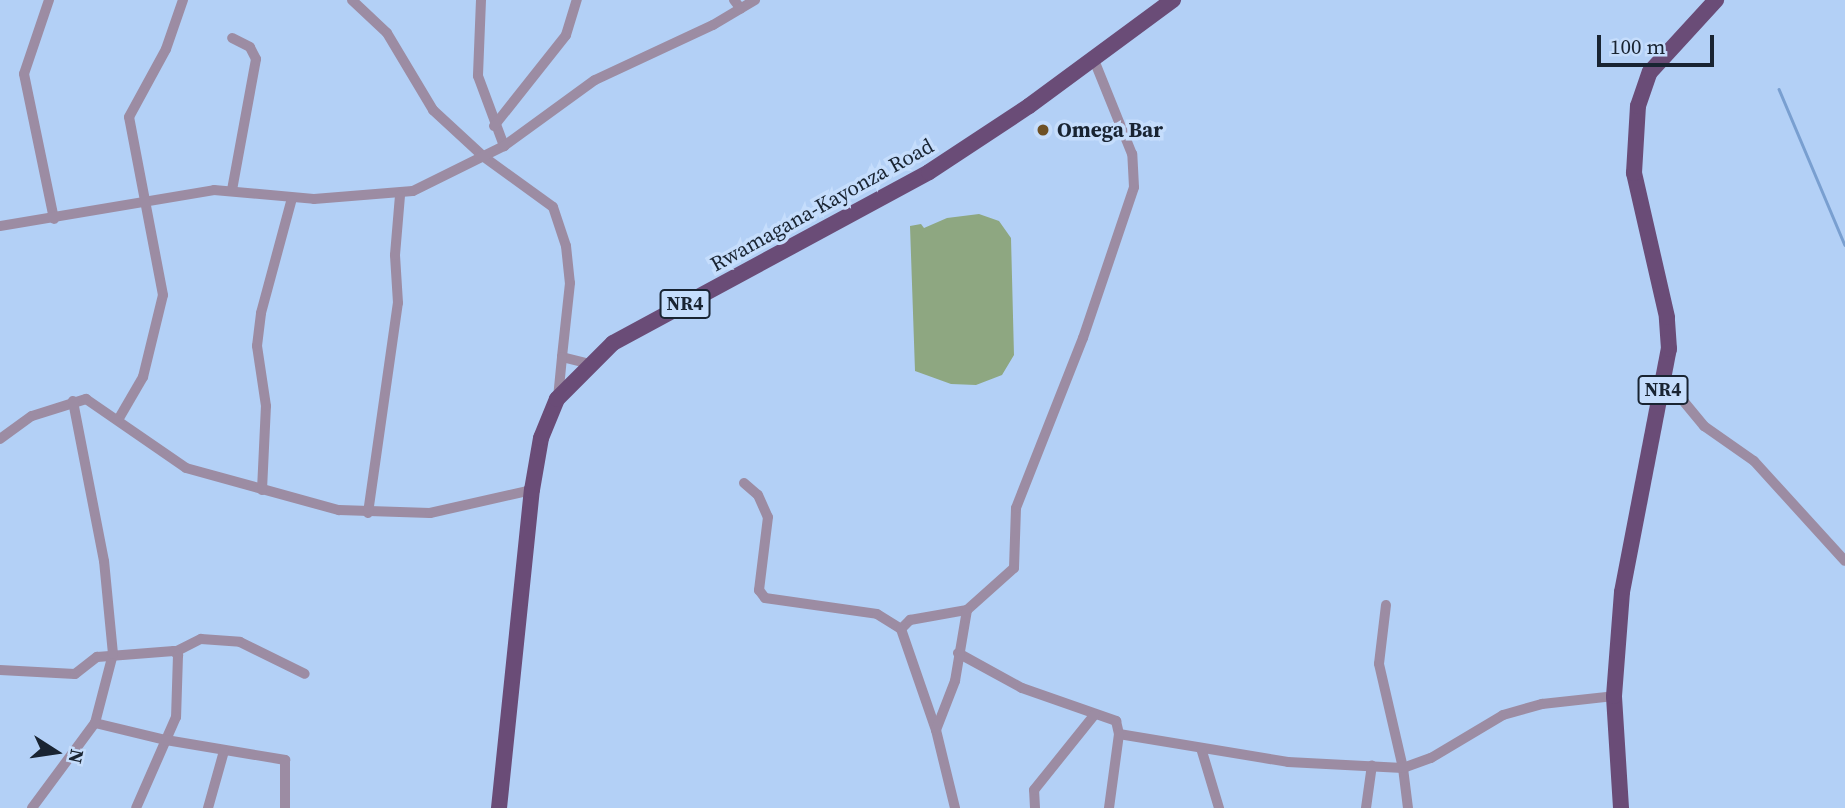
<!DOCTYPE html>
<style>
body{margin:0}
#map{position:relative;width:1845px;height:808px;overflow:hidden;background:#b3d0f6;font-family:"Source Serif 4",serif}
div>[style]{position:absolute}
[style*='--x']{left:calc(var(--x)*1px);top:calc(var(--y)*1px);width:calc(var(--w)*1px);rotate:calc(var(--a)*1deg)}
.green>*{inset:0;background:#8ea781}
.stream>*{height:2.5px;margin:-1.25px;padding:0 1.25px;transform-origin:1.25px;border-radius:1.25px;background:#799fd0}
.minor>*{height:10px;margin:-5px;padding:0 5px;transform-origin:5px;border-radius:5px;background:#9c8ca3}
.trunk>*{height:16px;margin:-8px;padding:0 8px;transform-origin:8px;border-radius:8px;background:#6a4c77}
.dots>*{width:19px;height:19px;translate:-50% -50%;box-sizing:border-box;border:4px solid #c5ddfc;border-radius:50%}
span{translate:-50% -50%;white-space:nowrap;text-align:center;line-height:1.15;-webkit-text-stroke:7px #c5ddfc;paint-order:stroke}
.shield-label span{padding:2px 5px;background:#c5ddfc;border:2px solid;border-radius:5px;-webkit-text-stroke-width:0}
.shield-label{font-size:19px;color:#192432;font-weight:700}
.poi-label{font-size:21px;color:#192432;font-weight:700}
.left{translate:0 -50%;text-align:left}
.street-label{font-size:21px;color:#192432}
.north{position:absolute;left:21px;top:717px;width:70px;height:70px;-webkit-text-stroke:5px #c5ddfc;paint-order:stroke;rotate:102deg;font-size:19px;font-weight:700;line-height:28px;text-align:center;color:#192432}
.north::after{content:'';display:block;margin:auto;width:24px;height:32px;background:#192432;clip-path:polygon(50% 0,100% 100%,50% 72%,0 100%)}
.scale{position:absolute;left:1597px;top:35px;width:117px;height:32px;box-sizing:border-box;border:4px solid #192432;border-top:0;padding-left:9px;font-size:21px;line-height:24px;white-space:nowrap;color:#192432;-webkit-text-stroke:5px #c5ddfc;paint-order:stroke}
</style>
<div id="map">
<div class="green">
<i style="clip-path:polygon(979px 214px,999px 221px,1011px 238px,1014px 355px,1002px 375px,976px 385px,951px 384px,915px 371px,910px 226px,921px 224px,924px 228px,947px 218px)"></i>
</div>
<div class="stream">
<i style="--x:1779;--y:89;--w:169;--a:67.1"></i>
</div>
<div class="minor">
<i style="--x:49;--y:0;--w:78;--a:108.7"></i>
<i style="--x:24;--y:74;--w:148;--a:78.3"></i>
<i style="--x:352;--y:0;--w:48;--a:43.3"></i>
<i style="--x:387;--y:33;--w:90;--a:59.1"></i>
<i style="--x:433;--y:110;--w:69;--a:42.7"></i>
<i style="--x:484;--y:157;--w:85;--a:35.9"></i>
<i style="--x:553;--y:207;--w:41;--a:71.6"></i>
<i style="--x:566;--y:246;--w:37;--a:84"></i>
<i style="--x:570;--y:283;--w:74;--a:96.2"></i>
<i style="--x:562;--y:357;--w:29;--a:14"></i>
<i style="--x:481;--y:0;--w:76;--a:92.3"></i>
<i style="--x:478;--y:76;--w:75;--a:69.6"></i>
<i style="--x:734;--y:0;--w:11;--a:52"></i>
<i style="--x:494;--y:126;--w:116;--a:-51.6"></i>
<i style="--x:566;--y:35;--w:37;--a:-73"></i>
<i style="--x:232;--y:190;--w:133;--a:-79.6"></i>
<i style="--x:256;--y:59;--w:13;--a:-117"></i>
<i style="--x:250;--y:47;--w:20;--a:-153"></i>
<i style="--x:0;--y:226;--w:217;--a:-9.5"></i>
<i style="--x:214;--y:190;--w:100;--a:5.1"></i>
<i style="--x:314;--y:199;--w:99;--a:-4.6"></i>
<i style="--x:413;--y:191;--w:102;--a:-26.3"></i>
<i style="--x:504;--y:146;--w:112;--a:-36"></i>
<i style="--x:595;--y:80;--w:130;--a:-25"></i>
<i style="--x:713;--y:25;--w:49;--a:-30.8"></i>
<i style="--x:1666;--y:380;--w:60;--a:50.4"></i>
<i style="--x:1704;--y:426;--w:61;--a:35"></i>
<i style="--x:1754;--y:461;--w:135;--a:47.7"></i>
<i style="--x:558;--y:398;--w:41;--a:-84.4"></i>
<i style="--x:118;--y:420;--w:50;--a:-59.8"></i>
<i style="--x:143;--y:377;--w:84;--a:-76.3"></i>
<i style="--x:163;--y:295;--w:181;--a:-100.8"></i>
<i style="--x:129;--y:117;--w:77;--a:-61.4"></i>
<i style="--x:166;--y:49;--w:52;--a:-70.9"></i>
<i style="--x:0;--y:439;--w:39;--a:-36"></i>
<i style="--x:32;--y:416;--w:57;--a:-17.5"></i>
<i style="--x:86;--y:399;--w:121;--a:34.6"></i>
<i style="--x:186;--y:468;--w:159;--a:15.4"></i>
<i style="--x:339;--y:510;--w:91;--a:1.9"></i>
<i style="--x:430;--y:513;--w:105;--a:-12.7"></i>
<i style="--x:744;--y:483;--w:18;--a:41"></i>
<i style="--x:758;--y:495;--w:24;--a:66"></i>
<i style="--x:768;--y:517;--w:74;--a:97"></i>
<i style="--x:759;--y:590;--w:10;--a:53"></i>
<i style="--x:765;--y:598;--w:113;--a:8.1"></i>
<i style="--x:877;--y:614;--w:28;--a:32"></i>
<i style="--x:901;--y:629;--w:13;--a:-45"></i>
<i style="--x:910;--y:620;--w:58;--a:-10"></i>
<i style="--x:967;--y:610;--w:63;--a:-41.8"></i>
<i style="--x:1014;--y:568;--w:60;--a:-88.1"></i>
<i style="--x:1016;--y:508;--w:183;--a:-68.5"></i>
<i style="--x:1083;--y:338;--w:159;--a:-71.3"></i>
<i style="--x:1134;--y:187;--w:33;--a:-93"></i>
<i style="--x:1132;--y:154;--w:101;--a:-112"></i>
<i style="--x:262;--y:490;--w:84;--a:-87.3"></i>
<i style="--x:266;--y:406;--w:61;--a:-98.5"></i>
<i style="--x:257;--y:346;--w:33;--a:-83"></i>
<i style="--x:261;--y:313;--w:119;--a:-74.9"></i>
<i style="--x:368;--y:513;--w:212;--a:-81.9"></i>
<i style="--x:398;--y:303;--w:48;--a:-93.6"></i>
<i style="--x:395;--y:255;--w:60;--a:-85.2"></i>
<i style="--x:1386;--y:605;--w:59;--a:96.8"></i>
<i style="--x:1379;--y:664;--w:107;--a:77"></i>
<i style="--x:1403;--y:768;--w:40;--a:82.9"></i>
<i style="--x:901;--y:629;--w:107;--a:70.9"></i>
<i style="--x:175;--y:652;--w:29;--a:-27"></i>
<i style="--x:201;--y:639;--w:39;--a:4"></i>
<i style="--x:240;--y:642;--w:72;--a:26.2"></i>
<i style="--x:958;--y:653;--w:73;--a:28.7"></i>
<i style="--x:1022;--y:688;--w:100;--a:19.3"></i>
<i style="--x:1116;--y:721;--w:13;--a:77"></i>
<i style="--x:1119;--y:734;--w:171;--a:9.4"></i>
<i style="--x:1288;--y:762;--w:115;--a:3"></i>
<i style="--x:1403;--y:768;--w:30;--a:-20"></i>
<i style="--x:1431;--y:758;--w:84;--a:-30.8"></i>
<i style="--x:1503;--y:715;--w:41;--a:-15.8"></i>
<i style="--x:1542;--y:704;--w:72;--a:-6.3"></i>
<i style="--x:0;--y:670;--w:75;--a:3.1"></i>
<i style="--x:75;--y:674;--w:28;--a:-38"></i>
<i style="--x:97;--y:657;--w:77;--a:-4.5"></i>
<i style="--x:174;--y:651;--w:6;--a:45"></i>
<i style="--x:178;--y:655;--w:62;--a:91.8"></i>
<i style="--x:176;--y:717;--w:99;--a:113.7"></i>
<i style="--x:95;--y:723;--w:73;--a:13.5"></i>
<i style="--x:166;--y:740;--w:121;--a:9.5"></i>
<i style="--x:285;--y:760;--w:48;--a:90"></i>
<i style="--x:1201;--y:748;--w:63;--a:73.3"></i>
<i style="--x:32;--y:808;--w:106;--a:-53.5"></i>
<i style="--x:95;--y:723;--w:71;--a:-75.4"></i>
<i style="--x:113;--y:654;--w:93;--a:-95.5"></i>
<i style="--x:104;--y:561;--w:163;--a:-101"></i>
<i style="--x:208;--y:808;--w:59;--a:-74.3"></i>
<i style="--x:955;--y:808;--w:80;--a:-103.7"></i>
<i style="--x:936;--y:730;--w:53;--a:-68.8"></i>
<i style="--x:955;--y:681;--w:72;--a:-80.4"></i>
<i style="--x:1035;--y:808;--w:18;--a:-93"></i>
<i style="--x:1034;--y:790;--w:97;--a:-51.2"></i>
<i style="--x:1109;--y:808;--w:75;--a:-82.3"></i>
<i style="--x:1366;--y:808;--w:43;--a:-82.1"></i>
</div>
<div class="trunk">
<i style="--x:499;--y:808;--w:320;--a:-84.1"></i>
<i style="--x:532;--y:490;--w:53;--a:-80.2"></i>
<i style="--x:541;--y:438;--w:42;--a:-67.7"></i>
<i style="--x:557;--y:399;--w:79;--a:-45"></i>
<i style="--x:613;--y:343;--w:359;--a:-28.4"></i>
<i style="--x:929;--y:172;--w:120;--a:-33.4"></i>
<i style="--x:1029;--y:106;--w:179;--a:-36.4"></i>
<i style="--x:1621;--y:808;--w:112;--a:-93.6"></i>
<i style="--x:1614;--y:696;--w:104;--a:-85.6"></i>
<i style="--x:1622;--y:592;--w:248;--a:-79.1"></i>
<i style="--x:1669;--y:349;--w:32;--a:-94"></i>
<i style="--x:1667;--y:317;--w:148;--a:-102.9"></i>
<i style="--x:1634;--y:173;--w:67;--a:-86.6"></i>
<i style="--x:1638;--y:106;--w:36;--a:-71"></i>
<i style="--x:1650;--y:72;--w:98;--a:-47.5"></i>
</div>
<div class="dots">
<i style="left:1043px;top:130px;background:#6e5024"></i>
</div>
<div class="shield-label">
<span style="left:685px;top:304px">NR4</span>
<span style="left:1663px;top:390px">NR4</span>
</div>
<div class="poi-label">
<span class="left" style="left:1057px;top:130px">Omega Bar</span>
</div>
<div class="street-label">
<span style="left:822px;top:205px;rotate:-29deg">Rwamagana-Kayonza Road</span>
</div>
<div class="north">N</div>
<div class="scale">100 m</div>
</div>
